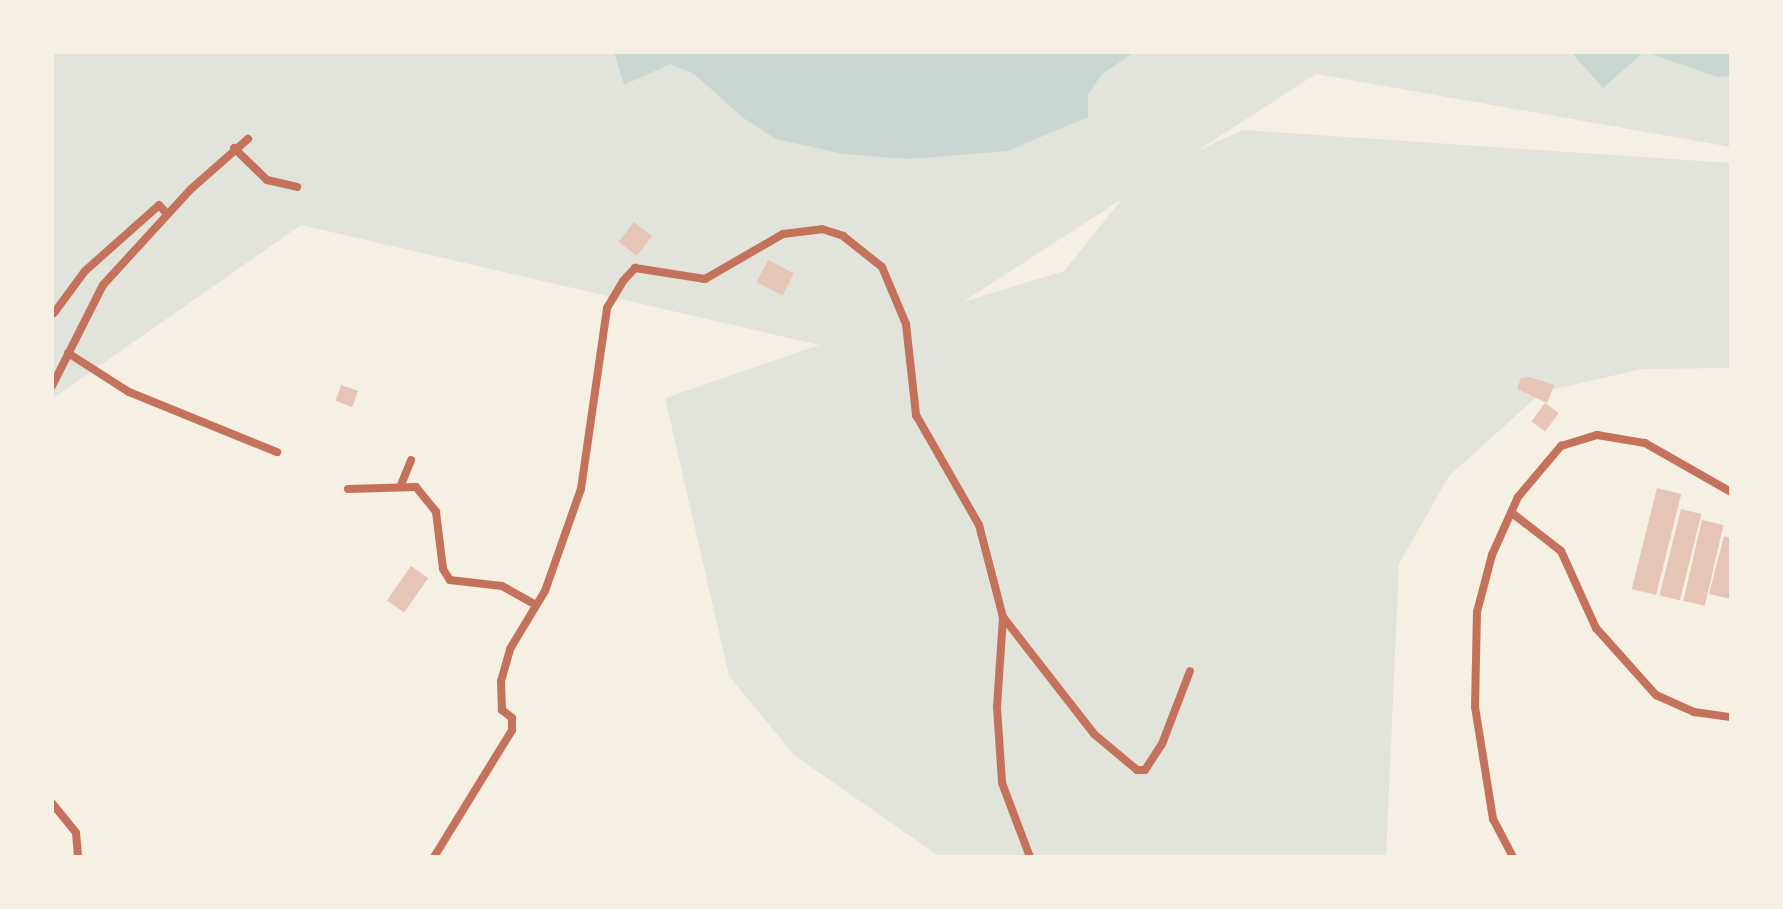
<!DOCTYPE html>
<style>
body{margin:0}
#map{position:relative;width:1783px;height:909px;overflow:hidden;background:#f6efe4;font-family:"Alegreya Sans",sans-serif}
div>[style]{position:absolute}
[style*='--x']{left:calc(var(--x)*1px);top:calc(var(--y)*1px);width:calc(var(--w)*1px);rotate:calc(var(--a)*1deg)}
.green>*{inset:0;background:#e2e4dc}
.water>*{inset:0;background:#c9d6d2}
.building>*{inset:0;background:#e6c5b7;transform-origin:0 0}
.minor>*{height:8px;margin:-4px;padding:0 4px;transform-origin:4px;border-radius:4px;background:#c5725c}
span{translate:-50% -50%;white-space:nowrap;text-align:center;line-height:1.15;-webkit-text-stroke:7px #f6efe4;paint-order:stroke}
.frame{position:absolute;inset:0;border:54px solid #f6efe4;pointer-events:none}
</style>
<div id="map">
<div class="green">
<i style="clip-path:polygon(evenodd,52px 52px,1731px 52px,1731px 147px,1316px 74px,1197px 151px,1243px 130px,1731px 163px,1731px 368px,1642px 369px,1542px 392px,1449px 476px,1399px 564px,1386px 857px,940px 857px,794px 755px,729px 676px,665px 398px,819px 345px,301px 225px,52px 399px,52px 52px,1122px 199px,1064px 271px,966px 301px,966px 300px,1122px 199px)"></i>
</div>
<div class="water">
<i style="clip-path:polygon(614px 52px,1135px 52px,1102px 74px,1088px 94px,1088px 117px,1008px 151px,909px 159px,843px 154px,776px 139px,746px 120px,694px 74px,670px 64px,624px 85px)"></i>
<i style="clip-path:polygon(1571px 52px,1644px 52px,1603px 88px)"></i>
<i style="clip-path:polygon(1646px 52px,1731px 52px,1731px 76px,1717px 77px)"></i>
</div>
<div class="building">
<i style="left:634px;top:222px;width:23px;height:25px;rotate:38deg"></i>
<i style="left:768px;top:260px;width:29px;height:25px;rotate:27deg"></i>
<i style="clip-path:polygon(1530px 377px,1554px 385px,1547px 403px,1517px 389px,1521px 378px)"></i>
<i style="left:341px;top:385px;width:18px;height:17px;rotate:19deg"></i>
<i style="left:1545px;top:403px;width:17px;height:23px;rotate:36deg"></i>
<i style="left:1657px;top:488px;width:25px;height:104px;rotate:14deg"></i>
<i style="left:1681px;top:509px;width:21px;height:89px;rotate:14deg"></i>
<i style="left:1702px;top:520px;width:22px;height:83px;rotate:13deg"></i>
<i style="clip-path:polygon(1724px 536px,1731px 538px,1731px 599px,1709px 594px)"></i>
<i style="left:411px;top:566px;width:21px;height:42px;rotate:35deg"></i>
</div>
<div class="minor">
<i style="--x:234;--y:148;--w:46;--a:44.1"></i>
<i style="--x:267;--y:180;--w:31;--a:13"></i>
<i style="--x:54;--y:313;--w:52;--a:-53.6"></i>
<i style="--x:85;--y:271;--w:99;--a:-41.7"></i>
<i style="--x:159;--y:205;--w:12;--a:48"></i>
<i style="--x:68;--y:353;--w:72;--a:32.6"></i>
<i style="--x:129;--y:392;--w:160;--a:22.1"></i>
<i style="--x:52;--y:386;--w:113;--a:-63.2"></i>
<i style="--x:103;--y:285;--w:130;--a:-47.5"></i>
<i style="--x:191;--y:189;--w:76;--a:-41.3"></i>
<i style="--x:401;--y:485;--w:27;--a:-68"></i>
<i style="--x:348;--y:489;--w:68;--a:-1.7"></i>
<i style="--x:416;--y:487;--w:32;--a:51"></i>
<i style="--x:436;--y:512;--w:57;--a:83"></i>
<i style="--x:443;--y:569;--w:13;--a:58"></i>
<i style="--x:450;--y:580;--w:52;--a:6.6"></i>
<i style="--x:502;--y:586;--w:39;--a:29"></i>
<i style="--x:1512;--y:513;--w:62;--a:37.8"></i>
<i style="--x:1561;--y:551;--w:85;--a:65.6"></i>
<i style="--x:1596;--y:628;--w:90;--a:48.2"></i>
<i style="--x:1656;--y:695;--w:42;--a:24.1"></i>
<i style="--x:1694;--y:712;--w:37;--a:8"></i>
<i style="--x:1003;--y:617;--w:148;--a:52.1"></i>
<i style="--x:1094;--y:734;--w:56;--a:39.9"></i>
<i style="--x:1137;--y:770;--w:8;--a:0"></i>
<i style="--x:1145;--y:770;--w:31;--a:-57"></i>
<i style="--x:1162;--y:744;--w:78;--a:-69"></i>
<i style="--x:52;--y:803;--w:38;--a:51"></i>
<i style="--x:76;--y:833;--w:24;--a:85"></i>
<i style="--x:434;--y:857;--w:149;--a:-58.4"></i>
<i style="--x:512;--y:730;--w:12;--a:-90"></i>
<i style="--x:512;--y:718;--w:13;--a:-141"></i>
<i style="--x:502;--y:710;--w:29;--a:-92"></i>
<i style="--x:501;--y:681;--w:33;--a:-74"></i>
<i style="--x:510;--y:649;--w:68;--a:-58.9"></i>
<i style="--x:545;--y:591;--w:108;--a:-70.6"></i>
<i style="--x:581;--y:489;--w:183;--a:-81.8"></i>
<i style="--x:607;--y:308;--w:31;--a:-59"></i>
<i style="--x:623;--y:281;--w:18;--a:-47"></i>
<i style="--x:635;--y:268;--w:71;--a:8.9"></i>
<i style="--x:705;--y:279;--w:90;--a:-30"></i>
<i style="--x:783;--y:234;--w:39;--a:-7"></i>
<i style="--x:822;--y:229;--w:22;--a:18"></i>
<i style="--x:843;--y:236;--w:50;--a:38.5"></i>
<i style="--x:882;--y:267;--w:62;--a:67.2"></i>
<i style="--x:906;--y:324;--w:92;--a:83.7"></i>
<i style="--x:916;--y:415;--w:127;--a:60.2"></i>
<i style="--x:979;--y:525;--w:95;--a:75.4"></i>
<i style="--x:1003;--y:617;--w:90;--a:93.8"></i>
<i style="--x:997;--y:707;--w:76;--a:86.2"></i>
<i style="--x:1002;--y:783;--w:79;--a:69.3"></i>
<i style="--x:1513;--y:857;--w:43;--a:-117.8"></i>
<i style="--x:1493;--y:819;--w:113;--a:-99.1"></i>
<i style="--x:1475;--y:707;--w:95;--a:-88.8"></i>
<i style="--x:1477;--y:612;--w:59;--a:-75.3"></i>
<i style="--x:1492;--y:555;--w:64;--a:-65.9"></i>
<i style="--x:1518;--y:497;--w:67;--a:-49.9"></i>
<i style="--x:1561;--y:446;--w:38;--a:-17"></i>
<i style="--x:1597;--y:435;--w:49;--a:9.5"></i>
<i style="--x:1645;--y:443;--w:99;--a:29.7"></i>
</div>
<div class="frame"></div>
</div>
